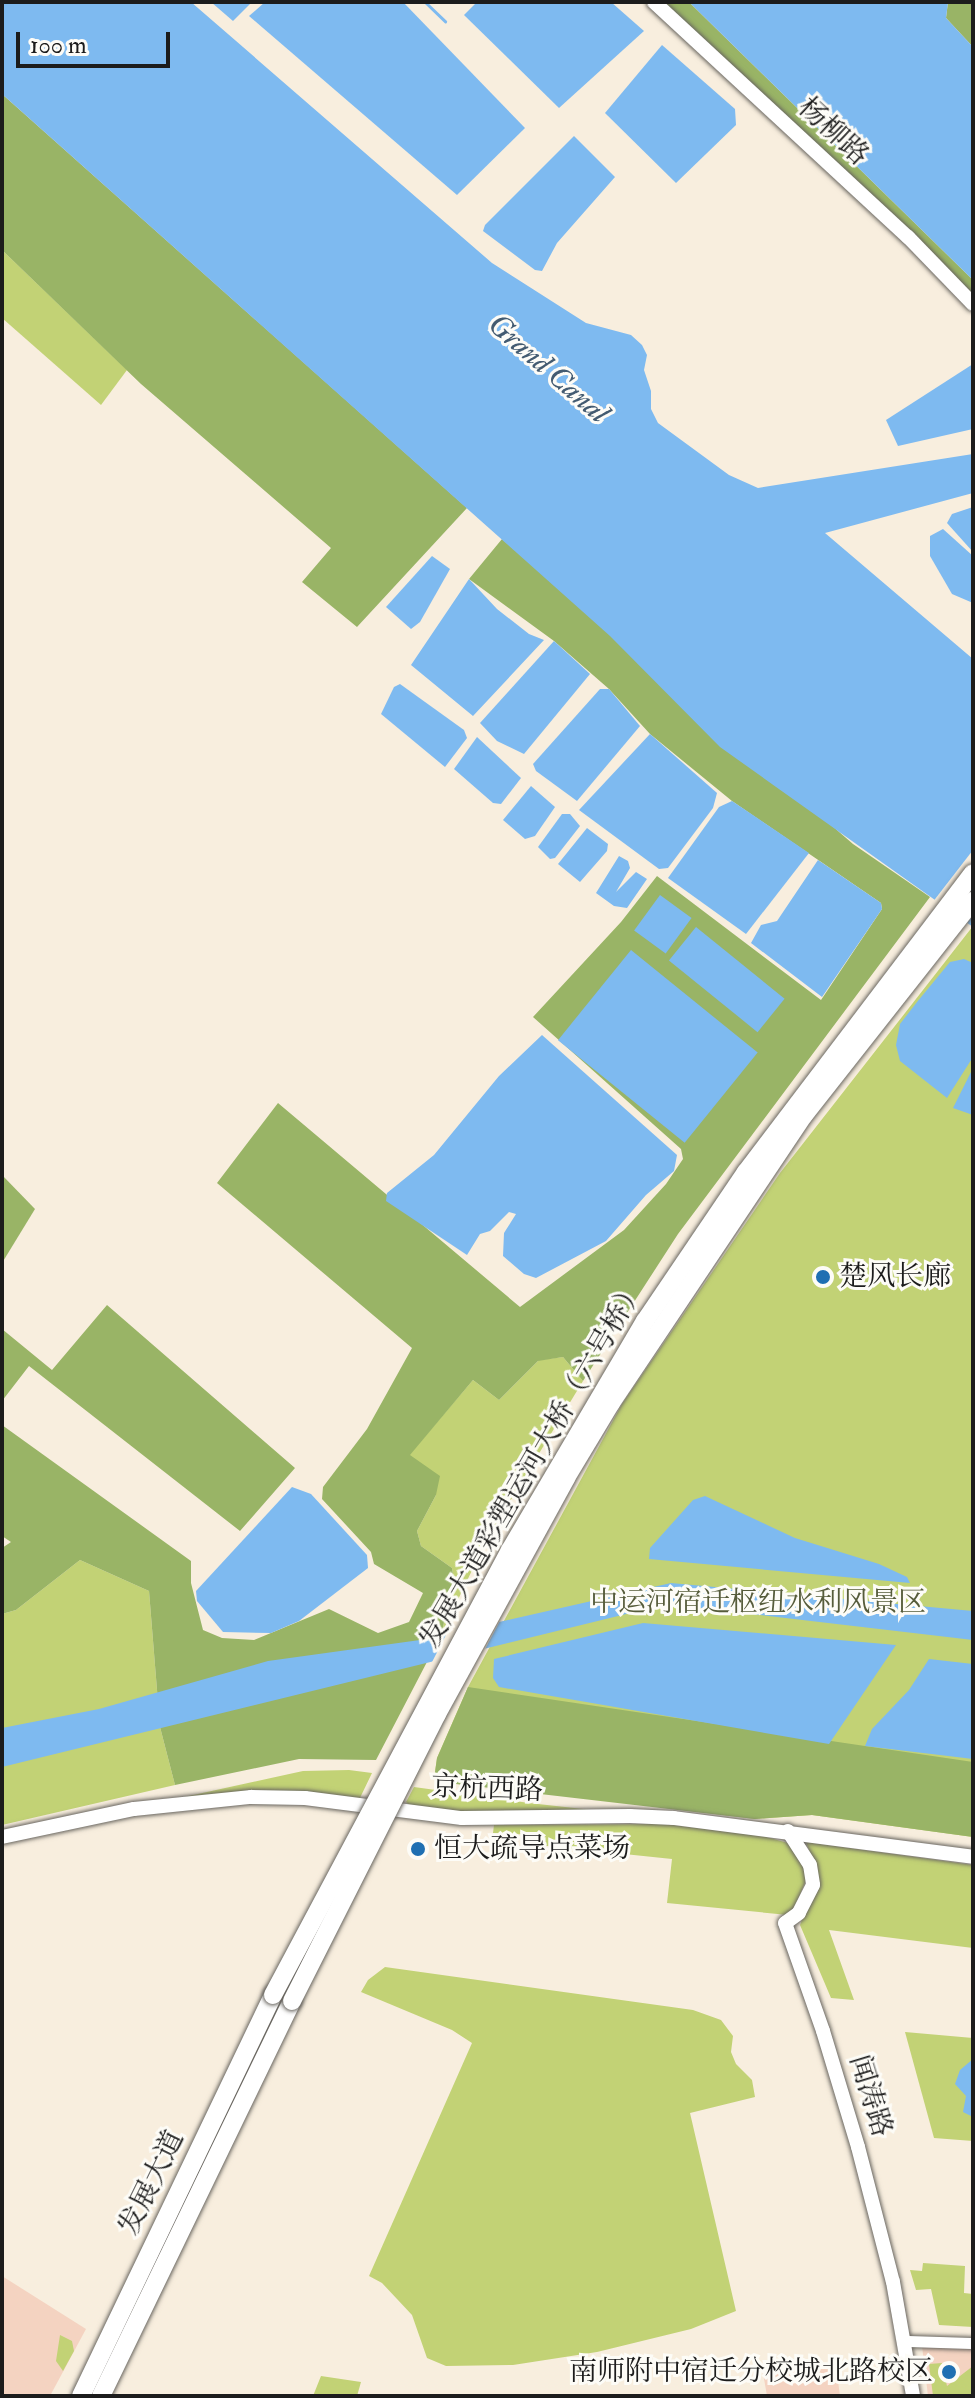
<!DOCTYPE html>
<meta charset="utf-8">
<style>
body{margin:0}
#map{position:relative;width:975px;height:2398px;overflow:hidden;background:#f8eede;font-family:"IM FELL Double Pica","Noto Serif SC",serif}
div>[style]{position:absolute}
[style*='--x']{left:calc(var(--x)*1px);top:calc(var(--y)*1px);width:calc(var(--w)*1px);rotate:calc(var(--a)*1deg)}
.built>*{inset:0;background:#f4d3c1}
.green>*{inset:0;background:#c2d275}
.forest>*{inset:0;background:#99b466}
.water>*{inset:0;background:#7ebaf0;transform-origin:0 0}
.pier>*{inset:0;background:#f8eede}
.stream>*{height:3px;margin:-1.5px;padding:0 1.5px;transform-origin:1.5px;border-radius:1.5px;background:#7ebaf0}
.roads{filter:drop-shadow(0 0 2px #696660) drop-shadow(0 0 2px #696660)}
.minor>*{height:11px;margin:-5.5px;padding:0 5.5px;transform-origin:5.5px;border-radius:5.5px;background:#fff}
.tertiary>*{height:14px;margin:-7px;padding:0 7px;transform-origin:7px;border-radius:7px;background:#fff}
.primary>*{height:18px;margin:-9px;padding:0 9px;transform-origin:9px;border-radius:9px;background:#fff}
.bridges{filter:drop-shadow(0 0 2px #696660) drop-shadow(0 0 2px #696660)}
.primary-bridge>*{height:18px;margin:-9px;padding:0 9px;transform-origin:9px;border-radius:9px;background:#fff}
.dots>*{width:22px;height:22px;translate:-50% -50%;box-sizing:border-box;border:4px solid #fdfcf7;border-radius:50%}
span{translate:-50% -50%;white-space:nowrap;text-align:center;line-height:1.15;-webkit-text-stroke:6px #fdfcf7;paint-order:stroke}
.street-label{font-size:28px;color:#1c1c1c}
.poi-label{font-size:28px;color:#1c1c1c}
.left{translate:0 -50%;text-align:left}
.right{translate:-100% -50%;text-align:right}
.park-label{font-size:28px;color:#565c3b}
.water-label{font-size:30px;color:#435b71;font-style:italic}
.frame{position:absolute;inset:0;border:4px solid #1c1c1c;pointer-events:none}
.scale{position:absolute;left:16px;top:32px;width:154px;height:36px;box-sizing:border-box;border:4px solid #1c1c1c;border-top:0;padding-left:10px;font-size:24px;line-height:28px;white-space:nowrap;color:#1c1c1c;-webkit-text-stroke:6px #fdfcf7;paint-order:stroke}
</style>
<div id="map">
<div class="built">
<i style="clip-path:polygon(2px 2276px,86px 2329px,50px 2396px,2px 2396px)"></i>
<i style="clip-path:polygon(922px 2346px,973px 2348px,973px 2396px,928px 2396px)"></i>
<i style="clip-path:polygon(822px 2363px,837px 2373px,840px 2396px,767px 2396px,763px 2373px)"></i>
</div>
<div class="green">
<i style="clip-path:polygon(2px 250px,127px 370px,101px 405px,2px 318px)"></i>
<i style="clip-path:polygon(973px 926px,973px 1837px,812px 1815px,755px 1819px,440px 1780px,435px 1772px,437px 1758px,468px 1687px,622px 1404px,780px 1173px)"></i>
<i style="clip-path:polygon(563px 1357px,583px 1381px,487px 1539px,441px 1635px,454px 1581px,452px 1568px,421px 1546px,417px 1531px,436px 1495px,409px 1455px,473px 1380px,499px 1400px,539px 1360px)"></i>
<i style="clip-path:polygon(80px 1560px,149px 1591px,160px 1727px,175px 1785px,2px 1825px,2px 1614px,16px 1610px)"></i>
<i style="clip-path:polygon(349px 1770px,372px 1773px,359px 1800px,295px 1791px,175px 1799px,303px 1771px)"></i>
<i style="clip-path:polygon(414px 1787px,529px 1803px,610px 1812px,494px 1815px,411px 1807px,406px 1802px)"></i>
<i style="clip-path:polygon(664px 1824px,763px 1836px,788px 1843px,804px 1868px,806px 1880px,794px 1909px,788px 1915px,667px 1903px,672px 1859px,538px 1845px,538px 1835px,493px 1833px,494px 1825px)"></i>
<i style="clip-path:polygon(806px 1842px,973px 1865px,973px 1948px,829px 1930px,854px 2000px,831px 1998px,800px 1925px,819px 1876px)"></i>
<i style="clip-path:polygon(385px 1967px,693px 2010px,721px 2020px,733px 2036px,731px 2052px,736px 2064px,752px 2080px,755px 2097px,690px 2113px,736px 2311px,691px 2329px,597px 2352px,513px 2365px,446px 2366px,427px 2358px,412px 2315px,382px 2283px,369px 2276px,472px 2043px,452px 2030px,361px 1992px,368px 1980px)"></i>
<i style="clip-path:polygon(905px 2032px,973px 2038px,973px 2141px,934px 2138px)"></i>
<i style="clip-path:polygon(923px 2263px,965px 2266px,964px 2293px,973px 2294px,973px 2327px,939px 2325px,931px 2289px,916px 2290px,910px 2270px,922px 2271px)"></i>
<i style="clip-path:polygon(60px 2335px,72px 2341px,74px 2351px,63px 2371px,56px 2361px)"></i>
<i style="clip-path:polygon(942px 2363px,947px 2386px,973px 2366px,973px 2396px,933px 2396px,929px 2364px)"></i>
<i style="clip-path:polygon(321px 2376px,361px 2382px,357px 2396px,313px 2396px)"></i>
</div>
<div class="forest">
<i style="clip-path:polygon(663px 2px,689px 2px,973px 280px,973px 300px)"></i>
<i style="clip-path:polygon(948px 2px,973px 2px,973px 47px,946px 18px)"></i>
<i style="clip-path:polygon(2px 94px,467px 508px,357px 627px,302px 582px,331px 548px,141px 384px,2px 250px)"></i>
<i style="clip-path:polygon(502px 539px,853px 844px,930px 897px,678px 1234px,583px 1381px,563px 1357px,538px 1361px,499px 1400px,473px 1380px,410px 1455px,440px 1476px,436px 1495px,417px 1531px,421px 1546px,452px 1568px,454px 1581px,441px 1635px,376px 1760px,299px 1759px,175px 1785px,160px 1727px,149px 1591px,80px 1560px,16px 1610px,2px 1614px,2px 1548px,11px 1542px,2px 1536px,2px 1425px,191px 1561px,191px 1583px,203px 1630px,222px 1638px,254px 1640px,329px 1609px,378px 1633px,409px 1622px,423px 1593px,374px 1564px,371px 1552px,322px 1499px,323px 1487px,367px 1429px,412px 1348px,217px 1183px,278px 1103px,520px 1307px,624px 1230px,666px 1184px,683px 1159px,681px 1149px,533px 1017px,621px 922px,657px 876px,821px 1000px,882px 909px,881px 903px,732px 801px,650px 734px,609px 689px,554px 641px,469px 579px)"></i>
<i style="clip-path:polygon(2px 1175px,35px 1209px,2px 1263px)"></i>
<i style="clip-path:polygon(107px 1305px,295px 1468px,240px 1531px,29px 1366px,2px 1401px,2px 1329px,52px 1370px)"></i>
<i style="clip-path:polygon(468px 1687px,973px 1762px,973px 1837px,812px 1815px,755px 1819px,447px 1783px,435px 1772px,437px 1758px)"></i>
</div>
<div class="water">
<i style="clip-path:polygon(2px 2px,191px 2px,492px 263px,586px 323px,631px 335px,642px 345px,647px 355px,644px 370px,651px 391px,651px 409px,658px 423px,729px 475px,758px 488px,973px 454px,973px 493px,825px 533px,973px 659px,973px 927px,720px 747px,610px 636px,2px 94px)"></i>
<i style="clip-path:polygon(211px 2px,252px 2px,233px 21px)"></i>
<i style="clip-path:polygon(265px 2px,403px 2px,525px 128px,457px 195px,249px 16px)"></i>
<i style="clip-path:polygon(477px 2px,611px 2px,644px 31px,559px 108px,464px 15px)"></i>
<i style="clip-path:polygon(689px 2px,948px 2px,946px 18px,973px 47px,973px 280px)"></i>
<i style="clip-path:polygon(662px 45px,735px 109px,736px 125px,676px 183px,605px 113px)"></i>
<i style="clip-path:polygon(574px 136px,615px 177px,557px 243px,542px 271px,535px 270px,483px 231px,485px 225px)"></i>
<i style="clip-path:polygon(973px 364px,973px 429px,898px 446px,886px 420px)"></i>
<i style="clip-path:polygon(973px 507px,973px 552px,947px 523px,952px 514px)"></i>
<i style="clip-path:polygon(943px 529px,973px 556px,973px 603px,952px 594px,930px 556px,930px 536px)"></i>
<i style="clip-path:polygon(432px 556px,450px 569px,420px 622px,411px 629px,386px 607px)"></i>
<i style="clip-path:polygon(469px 579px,497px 609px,529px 634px,544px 640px,473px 716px,411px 665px)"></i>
<i style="clip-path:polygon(554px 641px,590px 674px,524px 754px,497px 741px,480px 723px)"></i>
<i style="clip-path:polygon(400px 684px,464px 730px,467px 738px,445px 767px,381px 714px,394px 687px)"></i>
<i style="clip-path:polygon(600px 689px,609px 689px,640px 726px,577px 801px,536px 771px,533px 764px)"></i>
<i style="clip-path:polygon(650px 734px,717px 793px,713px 808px,668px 868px,659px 869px,579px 810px)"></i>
<i style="clip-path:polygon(477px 737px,521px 778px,501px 804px,493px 803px,454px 769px)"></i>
<i style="clip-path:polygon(531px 786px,555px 807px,535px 836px,525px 839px,503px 820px)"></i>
<i style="clip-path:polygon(732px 801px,809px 853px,746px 934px,668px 878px,719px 807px)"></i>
<i style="clip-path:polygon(562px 814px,570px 814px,580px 826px,555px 858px,550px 859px,538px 847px)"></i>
<i style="clip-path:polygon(587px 828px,608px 844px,607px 851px,580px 882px,558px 864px)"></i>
<i style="clip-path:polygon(619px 856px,628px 861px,630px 868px,616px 892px,636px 872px,647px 879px,627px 908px,614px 906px,596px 893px)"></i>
<i style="clip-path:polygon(818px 860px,881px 903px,882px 909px,822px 997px,751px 943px,761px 925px,777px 921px)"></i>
<i style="left:660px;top:895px;width:39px;height:44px;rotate:36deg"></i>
<i style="left:696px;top:927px;width:114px;height:43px;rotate:39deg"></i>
<i style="left:631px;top:950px;width:163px;height:116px;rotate:39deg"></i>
<i style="clip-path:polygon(964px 959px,973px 963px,973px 1057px,947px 1098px,900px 1061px,896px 1045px,900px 1024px,917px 1002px,950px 962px)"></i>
<i style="clip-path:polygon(542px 1035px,677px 1155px,674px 1171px,646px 1195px,606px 1241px,536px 1278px,524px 1274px,503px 1256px,504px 1233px,516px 1214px,509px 1212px,490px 1231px,480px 1234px,467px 1255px,386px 1201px,387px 1193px,434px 1155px,499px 1076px)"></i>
<i style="clip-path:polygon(973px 1068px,973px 1115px,953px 1108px)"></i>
<i style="clip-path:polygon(292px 1487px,311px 1494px,367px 1555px,368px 1568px,299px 1621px,271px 1633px,223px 1632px,197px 1601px,196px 1591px)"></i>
<i style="clip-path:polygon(705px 1496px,795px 1538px,879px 1564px,907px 1577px,910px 1583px,649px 1559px,650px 1548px,693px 1500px)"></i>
<i style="clip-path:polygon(671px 1583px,973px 1611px,973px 1640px,667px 1604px,2px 1767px,2px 1728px,99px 1709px,268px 1661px,420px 1640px)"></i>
<i style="clip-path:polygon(643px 1623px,896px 1645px,829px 1744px,499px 1687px,493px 1678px,494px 1659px)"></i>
<i style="clip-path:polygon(929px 1659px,973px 1664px,973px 1759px,865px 1746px,872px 1729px,909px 1690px)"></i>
<i style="clip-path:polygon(973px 2059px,973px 2117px,963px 2112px,966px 2096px,955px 2084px,960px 2070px)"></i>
</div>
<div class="pier">
<i style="clip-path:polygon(973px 850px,973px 915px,965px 926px,932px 903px)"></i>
<i style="clip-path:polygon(502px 1617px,483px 1653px,430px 1666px,449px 1629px)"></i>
</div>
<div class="stream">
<i style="--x:425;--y:2;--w:28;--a:44"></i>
</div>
<div class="roads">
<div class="minor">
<i style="--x:906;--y:2341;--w:67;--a:1.7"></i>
</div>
<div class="tertiary">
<i style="--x:654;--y:2;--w:346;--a:42.8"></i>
<i style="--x:908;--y:237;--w:93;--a:45.9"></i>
<i style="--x:788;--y:1831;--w:40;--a:57.1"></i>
<i style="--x:810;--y:1865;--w:20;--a:81"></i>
<i style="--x:813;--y:1885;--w:31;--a:117"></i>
<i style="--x:799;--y:1913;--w:17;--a:144"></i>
<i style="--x:785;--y:1923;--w:114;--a:70.6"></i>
<i style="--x:823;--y:2031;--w:121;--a:73.2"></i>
<i style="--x:858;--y:2147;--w:139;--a:75.5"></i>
<i style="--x:893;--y:2282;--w:116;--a:80"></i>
<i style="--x:2;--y:1837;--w:135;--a:-12"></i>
<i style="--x:134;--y:1809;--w:118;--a:-5.9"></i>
<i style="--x:251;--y:1797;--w:54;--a:1.1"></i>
<i style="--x:305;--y:1798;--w:158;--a:7.3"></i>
<i style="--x:462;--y:1818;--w:168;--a:-0.7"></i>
<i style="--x:630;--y:1816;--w:44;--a:2.6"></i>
<i style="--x:674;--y:1818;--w:302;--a:7.4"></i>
</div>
<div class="primary">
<i style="--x:81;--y:2396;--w:445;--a:-64.4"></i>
<i style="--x:101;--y:2396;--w:439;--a:-64.2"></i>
</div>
</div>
<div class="bridges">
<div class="primary-bridge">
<i style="--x:273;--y:1995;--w:504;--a:-61.96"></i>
<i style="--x:510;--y:1550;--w:266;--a:-59.5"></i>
<i style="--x:645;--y:1321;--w:180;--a:-55.9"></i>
<i style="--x:746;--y:1172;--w:375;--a:-52.8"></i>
<i style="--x:292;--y:2001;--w:322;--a:-63.2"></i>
<i style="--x:437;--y:1714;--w:269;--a:-61.3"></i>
<i style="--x:566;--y:1478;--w:87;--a:-59"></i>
<i style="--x:611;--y:1403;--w:347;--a:-56.2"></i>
<i style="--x:804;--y:1115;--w:273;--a:-51.8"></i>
</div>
</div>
<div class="dots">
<i style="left:823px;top:1277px;background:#1f6fb2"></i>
<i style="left:418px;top:1849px;background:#1f6fb2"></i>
<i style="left:949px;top:2372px;background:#1f6fb2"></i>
</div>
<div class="street-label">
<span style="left:833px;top:132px;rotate:43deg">杨柳路</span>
<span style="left:533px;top:1464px;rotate:-60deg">发展大道彩塑运河大桥（六号桥）</span>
<span style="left:487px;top:1789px;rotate:2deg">京杭西路</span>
<span style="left:870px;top:2096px;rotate:73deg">闻涛路</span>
<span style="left:152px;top:2183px;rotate:-64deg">发展大道</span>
</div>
<div class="poi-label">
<span class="left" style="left:839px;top:1277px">楚风长廊</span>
<span class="left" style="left:434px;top:1849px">恒大疏导点菜场</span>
<span class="right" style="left:933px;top:2372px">南师附中宿迁分校城北路校区</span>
</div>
<div class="park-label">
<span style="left:758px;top:1603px">中运河宿迁枢纽水利风景区</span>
</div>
<div class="water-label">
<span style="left:548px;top:369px;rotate:41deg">Grand Canal</span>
</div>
<div class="frame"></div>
<div class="scale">100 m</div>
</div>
